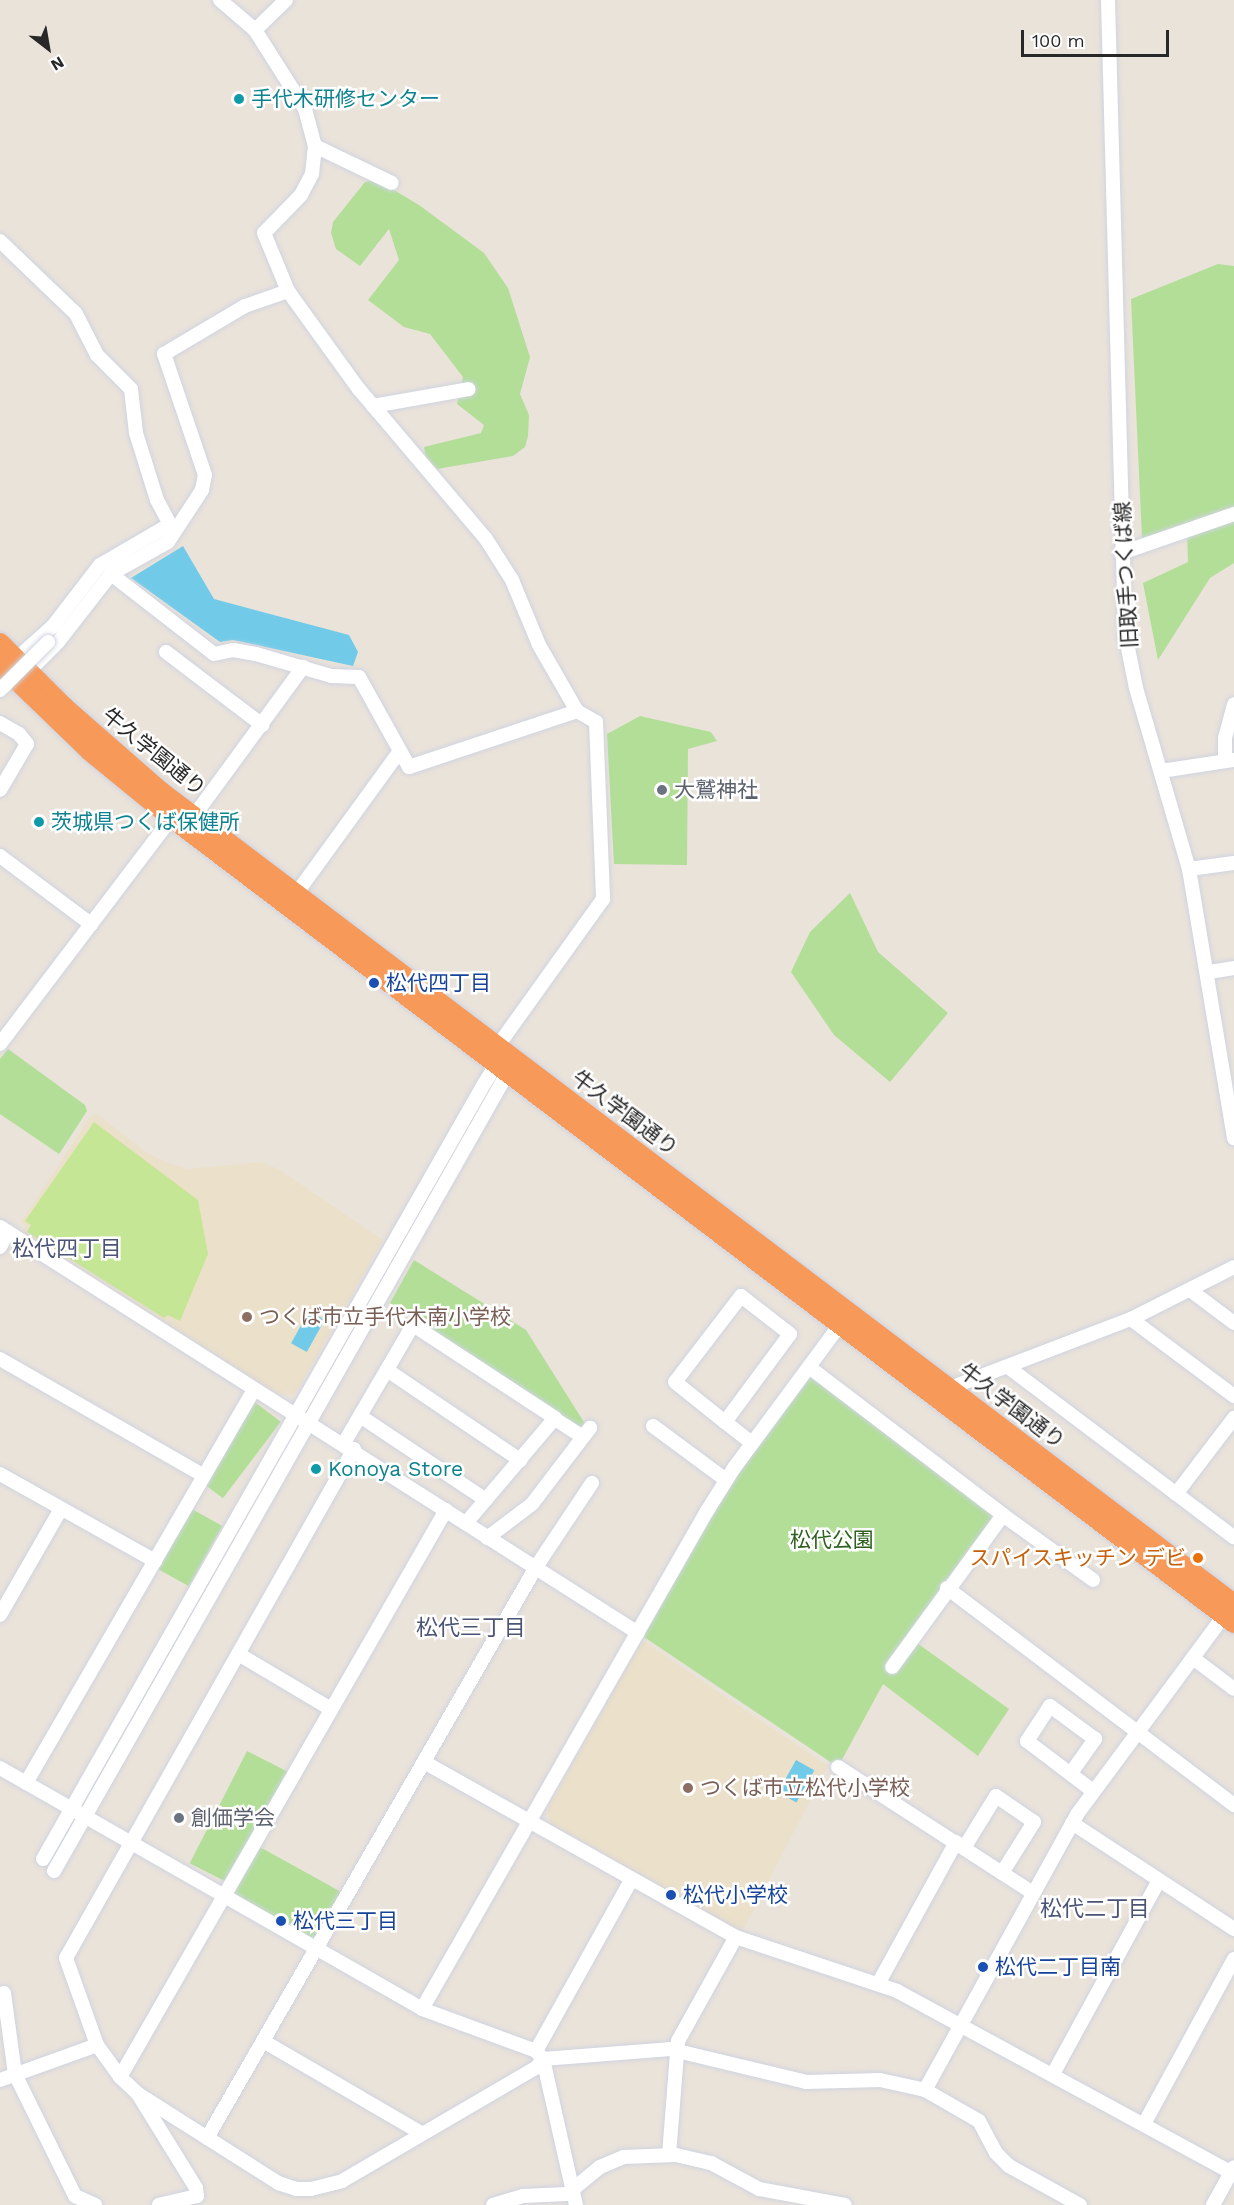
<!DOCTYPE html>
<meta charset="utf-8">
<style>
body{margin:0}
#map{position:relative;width:1234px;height:2205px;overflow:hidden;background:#eae3da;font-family:"Work Sans","Noto Sans JP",sans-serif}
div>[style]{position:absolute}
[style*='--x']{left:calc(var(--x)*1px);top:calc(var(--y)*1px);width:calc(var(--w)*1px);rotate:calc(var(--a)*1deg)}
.education>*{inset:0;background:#ebe0ca}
.green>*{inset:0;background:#b2de98;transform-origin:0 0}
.pitch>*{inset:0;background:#c5e694}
.water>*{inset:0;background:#71cbe8;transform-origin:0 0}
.roads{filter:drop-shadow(0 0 2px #cfd3e0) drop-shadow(0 0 2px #cfd3e0)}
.minor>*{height:14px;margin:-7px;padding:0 7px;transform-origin:7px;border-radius:7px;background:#fff}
.highway>*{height:20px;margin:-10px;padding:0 10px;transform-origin:10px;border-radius:10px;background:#f69959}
.bridges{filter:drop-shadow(0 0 2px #cfd3e0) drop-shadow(0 0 2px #cfd3e0)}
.minor-bridge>*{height:14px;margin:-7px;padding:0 7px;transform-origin:7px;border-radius:7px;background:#fff}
.dots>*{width:16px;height:16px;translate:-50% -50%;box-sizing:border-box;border:3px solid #fff;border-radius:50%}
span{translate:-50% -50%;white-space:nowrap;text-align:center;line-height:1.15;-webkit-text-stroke:5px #fff;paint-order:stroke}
.culture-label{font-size:21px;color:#0d838f}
.left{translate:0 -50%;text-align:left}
.street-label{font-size:21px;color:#282828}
.worship-label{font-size:21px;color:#5b616d}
.transit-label{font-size:21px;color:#164399}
.education-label{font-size:21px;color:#785e54}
.park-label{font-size:21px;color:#2c601c}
.food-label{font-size:21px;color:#c56008}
.right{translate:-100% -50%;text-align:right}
.neighbourhood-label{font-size:22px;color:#4b5476}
.north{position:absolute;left:18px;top:18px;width:60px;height:60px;-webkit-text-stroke:4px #fff;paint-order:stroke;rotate:149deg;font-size:16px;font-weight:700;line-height:24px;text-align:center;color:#282828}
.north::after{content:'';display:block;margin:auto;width:21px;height:27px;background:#282828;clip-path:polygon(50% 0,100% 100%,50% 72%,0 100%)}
.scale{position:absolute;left:1021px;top:30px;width:148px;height:27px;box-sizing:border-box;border:3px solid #282828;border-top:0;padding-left:8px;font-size:18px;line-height:21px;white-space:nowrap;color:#282828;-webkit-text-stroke:4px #fff;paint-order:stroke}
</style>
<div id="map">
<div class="education">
<i style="clip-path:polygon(97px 1114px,146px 1152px,168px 1163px,187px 1169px,262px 1162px,280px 1170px,383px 1240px,295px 1394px,279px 1395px,22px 1232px,26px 1226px,21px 1222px,90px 1117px)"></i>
<i style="clip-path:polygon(642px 1640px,828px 1766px,742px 1932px,551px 1824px,547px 1810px)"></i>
</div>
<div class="green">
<i style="clip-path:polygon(377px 180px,419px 205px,484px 253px,508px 288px,530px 357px,520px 394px,529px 415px,528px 436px,525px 447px,513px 456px,437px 469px,426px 458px,424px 447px,481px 433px,484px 425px,457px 404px,463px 377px,430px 334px,404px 327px,368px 300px,399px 260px,389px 229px,360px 266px,336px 249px,331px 233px,333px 222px,365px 182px)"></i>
<i style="clip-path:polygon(1218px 264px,1234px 266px,1234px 563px,1210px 578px,1158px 660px,1143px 583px,1188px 562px,1187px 530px,1142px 538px,1131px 299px)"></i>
<i style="clip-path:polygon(640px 716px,711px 732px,717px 741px,688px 749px,687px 865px,614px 864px,607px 734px)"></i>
<i style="clip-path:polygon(850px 893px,878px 952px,948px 1013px,890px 1082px,834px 1035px,791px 972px,810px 932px)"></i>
<i style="clip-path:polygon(8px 1049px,85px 1105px,87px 1111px,59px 1154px,0 1114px,0 1059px)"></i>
<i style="clip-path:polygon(414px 1260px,526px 1330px,587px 1427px,582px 1433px,390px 1303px)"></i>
<i style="clip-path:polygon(809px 1367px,1003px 1515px,910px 1638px,1009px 1709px,978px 1756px,883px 1684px,838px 1767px,638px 1633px,707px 1511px)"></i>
<i style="left:252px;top:1400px;width:36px;height:96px;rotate:37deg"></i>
<i style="left:190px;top:1508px;width:37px;height:69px;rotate:29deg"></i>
<i style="left:247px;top:1751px;width:49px;height:126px;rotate:27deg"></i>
<i style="clip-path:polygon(258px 1846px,343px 1893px,317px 1936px,313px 1938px,235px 1896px,233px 1890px)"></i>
</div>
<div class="pitch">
<i style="clip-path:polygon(94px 1122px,198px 1200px,208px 1254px,180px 1321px,168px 1315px,164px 1318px,27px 1232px,31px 1225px,25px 1221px)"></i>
</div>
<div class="water">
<i style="clip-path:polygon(183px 546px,214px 599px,349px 635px,358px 652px,353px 666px,233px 640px,220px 642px,131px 578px)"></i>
<i style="left:309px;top:1311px;width:18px;height:37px;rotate:29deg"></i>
<i style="left:796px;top:1760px;width:21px;height:37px;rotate:29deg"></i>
</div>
<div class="roads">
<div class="minor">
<i style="--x:220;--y:0;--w:46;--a:40.6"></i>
<i style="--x:286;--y:0;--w:43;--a:135.9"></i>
<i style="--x:255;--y:30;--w:93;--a:57.7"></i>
<i style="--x:305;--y:109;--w:38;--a:75"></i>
<i style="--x:315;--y:146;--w:28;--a:96"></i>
<i style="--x:312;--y:174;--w:24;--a:118"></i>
<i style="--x:301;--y:195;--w:53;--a:134.2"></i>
<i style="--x:264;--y:233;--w:63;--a:67.5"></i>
<i style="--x:288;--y:291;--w:120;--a:54.2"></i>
<i style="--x:358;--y:388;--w:198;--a:49.7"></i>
<i style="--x:486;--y:539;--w:49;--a:57.6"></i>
<i style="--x:512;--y:580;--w:70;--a:67.4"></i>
<i style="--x:539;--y:645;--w:76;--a:60.1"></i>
<i style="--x:577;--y:711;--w:22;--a:30"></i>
<i style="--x:596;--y:722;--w:177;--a:87.7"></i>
<i style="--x:603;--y:899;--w:182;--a:125.6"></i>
<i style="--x:1108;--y:0;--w:633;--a:88.46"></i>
<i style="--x:1125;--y:633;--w:56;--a:78.7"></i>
<i style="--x:1136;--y:688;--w:189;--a:73.7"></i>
<i style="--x:1189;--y:869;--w:273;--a:80.5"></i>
<i style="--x:315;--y:146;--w:85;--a:25.7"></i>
<i style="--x:0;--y:241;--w:105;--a:43.8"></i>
<i style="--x:76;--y:314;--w:46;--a:62.9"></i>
<i style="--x:97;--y:355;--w:48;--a:45"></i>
<i style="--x:131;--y:389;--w:44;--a:83.5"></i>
<i style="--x:136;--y:433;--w:70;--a:72.6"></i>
<i style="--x:157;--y:500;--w:36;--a:62"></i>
<i style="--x:373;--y:406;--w:97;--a:-10"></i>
<i style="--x:1121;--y:553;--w:120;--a:-19"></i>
<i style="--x:111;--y:574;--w:130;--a:37.8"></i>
<i style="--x:214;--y:654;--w:19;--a:-12"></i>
<i style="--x:233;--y:650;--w:23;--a:10"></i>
<i style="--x:256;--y:654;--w:78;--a:16.3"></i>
<i style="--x:331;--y:676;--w:28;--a:2"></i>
<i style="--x:359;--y:677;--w:103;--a:60.9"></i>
<i style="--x:409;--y:767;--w:177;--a:-18.4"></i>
<i style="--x:166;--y:652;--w:121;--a:37.2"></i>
<i style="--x:15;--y:660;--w:51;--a:-41.8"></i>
<i style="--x:53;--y:626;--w:77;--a:-52.4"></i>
<i style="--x:100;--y:565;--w:72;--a:-30.1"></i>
<i style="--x:162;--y:529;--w:12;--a:14"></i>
<i style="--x:28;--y:672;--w:42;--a:-45"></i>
<i style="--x:58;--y:642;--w:86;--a:-52.1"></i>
<i style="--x:111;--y:574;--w:65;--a:-29.3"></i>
<i style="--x:168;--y:542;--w:62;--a:-56.8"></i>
<i style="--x:202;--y:490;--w:15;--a:-79"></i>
<i style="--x:205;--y:475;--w:128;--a:-108.7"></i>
<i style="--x:164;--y:354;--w:94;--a:-30.7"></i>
<i style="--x:245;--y:306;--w:46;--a:-19.2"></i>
<i style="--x:0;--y:723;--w:22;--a:30"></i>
<i style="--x:19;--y:734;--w:13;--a:51"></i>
<i style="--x:27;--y:744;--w:53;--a:120.4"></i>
<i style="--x:1225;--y:761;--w:23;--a:-90"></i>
<i style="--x:1225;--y:738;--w:35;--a:-75"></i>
<i style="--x:1161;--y:771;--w:74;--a:-8.6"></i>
<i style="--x:194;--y:816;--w:185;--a:-53.8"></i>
<i style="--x:0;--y:856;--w:114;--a:36.8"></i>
<i style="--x:1189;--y:869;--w:45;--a:-7.6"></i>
<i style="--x:296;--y:894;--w:175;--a:-54"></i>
<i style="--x:1209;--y:972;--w:25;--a:-9"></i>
<i style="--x:0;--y:1044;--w:293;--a:-52.8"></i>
<i style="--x:0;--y:1227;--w:756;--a:32.47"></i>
<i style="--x:0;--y:1247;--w:17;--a:-62"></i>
<i style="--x:1190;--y:1290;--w:55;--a:36.9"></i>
<i style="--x:1131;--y:1319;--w:129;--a:36.8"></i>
<i style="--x:0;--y:1359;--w:235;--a:29.8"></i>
<i style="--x:809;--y:1367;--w:244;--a:37.3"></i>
<i style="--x:1003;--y:1515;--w:188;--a:126.1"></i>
<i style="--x:1008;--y:1367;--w:283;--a:37"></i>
<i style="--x:387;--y:1370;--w:161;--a:34.1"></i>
<i style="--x:950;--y:1388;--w:194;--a:-20.9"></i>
<i style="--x:1131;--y:1319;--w:115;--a:-26.8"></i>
<i style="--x:360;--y:1416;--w:151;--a:33.7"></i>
<i style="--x:555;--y:1419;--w:33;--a:33"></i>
<i style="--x:725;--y:1422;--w:109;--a:-53.5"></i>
<i style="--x:790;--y:1334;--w:62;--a:-142.2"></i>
<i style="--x:741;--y:1296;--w:108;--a:127.5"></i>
<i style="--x:675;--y:1382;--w:64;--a:38.7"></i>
<i style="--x:725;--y:1422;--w:34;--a:38"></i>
<i style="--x:653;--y:1426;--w:91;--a:36.5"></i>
<i style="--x:344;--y:1443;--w:137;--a:-59.7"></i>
<i style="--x:413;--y:1325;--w:170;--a:33.2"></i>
<i style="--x:555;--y:1418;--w:138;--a:130.3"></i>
<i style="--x:354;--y:1449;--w:585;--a:119.5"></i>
<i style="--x:66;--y:1958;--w:92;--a:70.4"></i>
<i style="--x:97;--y:2045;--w:39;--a:54"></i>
<i style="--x:120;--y:2077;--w:25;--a:43"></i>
<i style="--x:138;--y:2094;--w:166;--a:32.4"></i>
<i style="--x:278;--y:2183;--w:19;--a:18"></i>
<i style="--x:296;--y:2189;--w:15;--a:0"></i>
<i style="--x:311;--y:2189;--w:32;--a:-14"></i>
<i style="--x:342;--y:2181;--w:226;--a:-30.3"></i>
<i style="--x:537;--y:2067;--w:10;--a:-53"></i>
<i style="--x:0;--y:1474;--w:178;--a:29.3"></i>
<i style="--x:1176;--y:1494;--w:96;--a:-52.7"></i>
<i style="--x:1003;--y:1515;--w:111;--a:35.8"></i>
<i style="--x:487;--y:1538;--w:56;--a:-37.1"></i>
<i style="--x:532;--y:1504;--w:96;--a:-52.7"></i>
<i style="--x:947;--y:1588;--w:360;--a:37.1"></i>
<i style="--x:0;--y:1615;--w:122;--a:-60.1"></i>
<i style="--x:240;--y:1655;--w:106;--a:30.7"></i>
<i style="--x:1193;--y:1658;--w:51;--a:37.1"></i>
<i style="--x:424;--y:1762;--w:358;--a:29.3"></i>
<i style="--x:736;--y:1937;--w:170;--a:18.5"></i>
<i style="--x:897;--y:1991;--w:383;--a:28.5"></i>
<i style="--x:838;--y:1767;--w:230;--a:32.9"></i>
<i style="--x:0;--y:1768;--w:486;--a:29.7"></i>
<i style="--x:422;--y:2009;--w:121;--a:20.2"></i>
<i style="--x:536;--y:2051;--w:11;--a:49"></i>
<i style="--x:543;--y:2059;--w:150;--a:77.3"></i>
<i style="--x:1071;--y:1773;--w:42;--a:-54.8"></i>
<i style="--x:1095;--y:1739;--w:56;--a:-143.7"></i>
<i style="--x:1050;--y:1706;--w:42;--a:123.3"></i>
<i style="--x:1027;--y:1741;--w:83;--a:37.1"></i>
<i style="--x:26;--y:1783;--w:455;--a:-59.9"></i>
<i style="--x:1072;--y:1823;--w:194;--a:33.2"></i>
<i style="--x:964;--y:1848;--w:61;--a:-58.4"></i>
<i style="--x:996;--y:1796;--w:46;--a:34.4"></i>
<i style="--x:1034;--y:1822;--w:60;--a:122.1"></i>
<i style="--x:43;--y:1859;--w:892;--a:-60.36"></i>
<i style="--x:484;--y:1084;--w:22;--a:-58"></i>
<i style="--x:496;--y:1065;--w:9;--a:-21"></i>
<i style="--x:54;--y:1871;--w:925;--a:-60.39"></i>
<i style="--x:878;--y:1984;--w:162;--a:-61.2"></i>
<i style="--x:4;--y:1993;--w:82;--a:82.3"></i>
<i style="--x:15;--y:2074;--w:136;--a:63.8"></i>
<i style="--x:75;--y:2196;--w:22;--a:24"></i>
<i style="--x:422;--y:2009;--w:574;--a:-60.22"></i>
<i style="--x:707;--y:1511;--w:51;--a:-57.9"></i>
<i style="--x:734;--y:1468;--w:187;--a:-53.5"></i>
<i style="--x:263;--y:2041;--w:183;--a:30.2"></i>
<i style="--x:536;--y:2051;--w:196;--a:-60.9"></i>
<i style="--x:543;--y:2059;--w:126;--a:-4.5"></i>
<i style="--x:669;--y:2049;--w:141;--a:13.5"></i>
<i style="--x:806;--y:2082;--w:74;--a:-1.5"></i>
<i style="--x:880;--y:2080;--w:46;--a:12.5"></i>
<i style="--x:925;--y:2090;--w:62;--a:29.9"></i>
<i style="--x:979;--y:2121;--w:36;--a:62"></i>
<i style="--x:996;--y:2153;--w:18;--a:45"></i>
<i style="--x:1009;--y:2166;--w:81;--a:28.8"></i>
<i style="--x:1053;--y:2074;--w:221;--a:-61.3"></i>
<i style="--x:120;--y:2077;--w:654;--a:-60.1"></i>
<i style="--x:0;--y:2080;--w:103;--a:-19.8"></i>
<i style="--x:925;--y:2090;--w:316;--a:-61.1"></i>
<i style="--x:1078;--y:1813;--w:254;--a:-53.5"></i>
<i style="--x:138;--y:2094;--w:110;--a:58.3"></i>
<i style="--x:196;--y:2188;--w:8;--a:83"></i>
<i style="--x:197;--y:2196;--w:39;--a:167"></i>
<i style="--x:1144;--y:2124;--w:188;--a:-61.4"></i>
<i style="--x:207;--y:2138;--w:659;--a:-60.05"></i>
<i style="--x:536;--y:1567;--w:101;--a:-56.3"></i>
<i style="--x:669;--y:2155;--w:114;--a:-85.5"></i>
<i style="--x:678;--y:2041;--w:119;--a:-60.9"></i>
<i style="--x:493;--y:2205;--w:31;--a:-17"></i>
<i style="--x:523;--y:2196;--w:44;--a:-2.6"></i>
<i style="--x:567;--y:2194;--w:43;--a:-39.3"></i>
<i style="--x:600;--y:2167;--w:25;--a:-23"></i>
<i style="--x:623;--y:2157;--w:53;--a:-2.2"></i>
<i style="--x:676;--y:2155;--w:36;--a:13"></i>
<i style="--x:711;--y:2163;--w:55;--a:28.4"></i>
<i style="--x:759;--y:2189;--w:87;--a:10.5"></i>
<i style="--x:1213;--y:2205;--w:43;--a:-61.1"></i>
</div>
<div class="highway">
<i style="--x:0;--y:643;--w:91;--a:45"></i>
<i style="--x:64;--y:707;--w:128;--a:41.2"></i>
<i style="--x:160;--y:791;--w:1347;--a:37.13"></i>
<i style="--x:0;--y:664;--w:125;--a:44"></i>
<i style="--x:90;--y:751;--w:106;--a:39.3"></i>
<i style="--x:172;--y:818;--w:1333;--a:37.16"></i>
</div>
</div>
<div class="bridges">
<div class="minor-bridge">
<i style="--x:0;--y:690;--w:68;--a:-45"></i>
</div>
</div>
<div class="dots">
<i style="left:239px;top:99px;background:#0f9aa8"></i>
<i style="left:662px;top:790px;background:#6b7280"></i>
<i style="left:39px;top:822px;background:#0f9aa8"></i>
<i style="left:374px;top:983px;background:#1a4fb4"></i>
<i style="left:247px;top:1317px;background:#8d6e63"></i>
<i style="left:316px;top:1469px;background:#0f9aa8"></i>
<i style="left:1198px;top:1558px;background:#e8710a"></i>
<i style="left:688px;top:1788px;background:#8d6e63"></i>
<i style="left:179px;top:1818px;background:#6b7280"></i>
<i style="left:671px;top:1895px;background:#1a4fb4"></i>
<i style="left:281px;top:1921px;background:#1a4fb4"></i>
<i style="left:983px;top:1967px;background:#1a4fb4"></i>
</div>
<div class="culture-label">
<span class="left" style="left:251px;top:99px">手代木研修センター</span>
<span class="left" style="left:51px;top:822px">茨城県つくば保健所</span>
<span class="left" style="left:328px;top:1469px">Konoya Store</span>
</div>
<div class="street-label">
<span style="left:1126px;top:575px;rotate:-93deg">旧取手つくば線</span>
<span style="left:154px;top:752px;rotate:39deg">牛久学園通り</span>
<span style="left:625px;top:1113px;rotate:37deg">牛久学園通り</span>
<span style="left:1012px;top:1406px;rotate:37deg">牛久学園通り</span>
</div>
<div class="worship-label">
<span class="left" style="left:674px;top:790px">大鷲神社</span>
<span class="left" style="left:191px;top:1818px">創価学会</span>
</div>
<div class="transit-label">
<span class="left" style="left:386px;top:983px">松代四丁目</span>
<span class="left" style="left:683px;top:1895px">松代小学校</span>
<span class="left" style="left:293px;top:1921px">松代三丁目</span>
<span class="left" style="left:995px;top:1967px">松代二丁目南</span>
</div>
<div class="education-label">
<span class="left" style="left:259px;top:1317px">つくば市立手代木南小学校</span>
<span class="left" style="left:700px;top:1788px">つくば市立松代小学校</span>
</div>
<div class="park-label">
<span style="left:832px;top:1540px">松代公園</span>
</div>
<div class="food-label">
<span class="right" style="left:1186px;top:1558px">スパイスキッチン デビ</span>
</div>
<div class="neighbourhood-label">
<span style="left:67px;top:1249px">松代四丁目</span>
<span style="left:471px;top:1628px">松代三丁目</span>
<span style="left:1095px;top:1909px">松代二丁目</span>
</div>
<div class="north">N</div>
<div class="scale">100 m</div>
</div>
